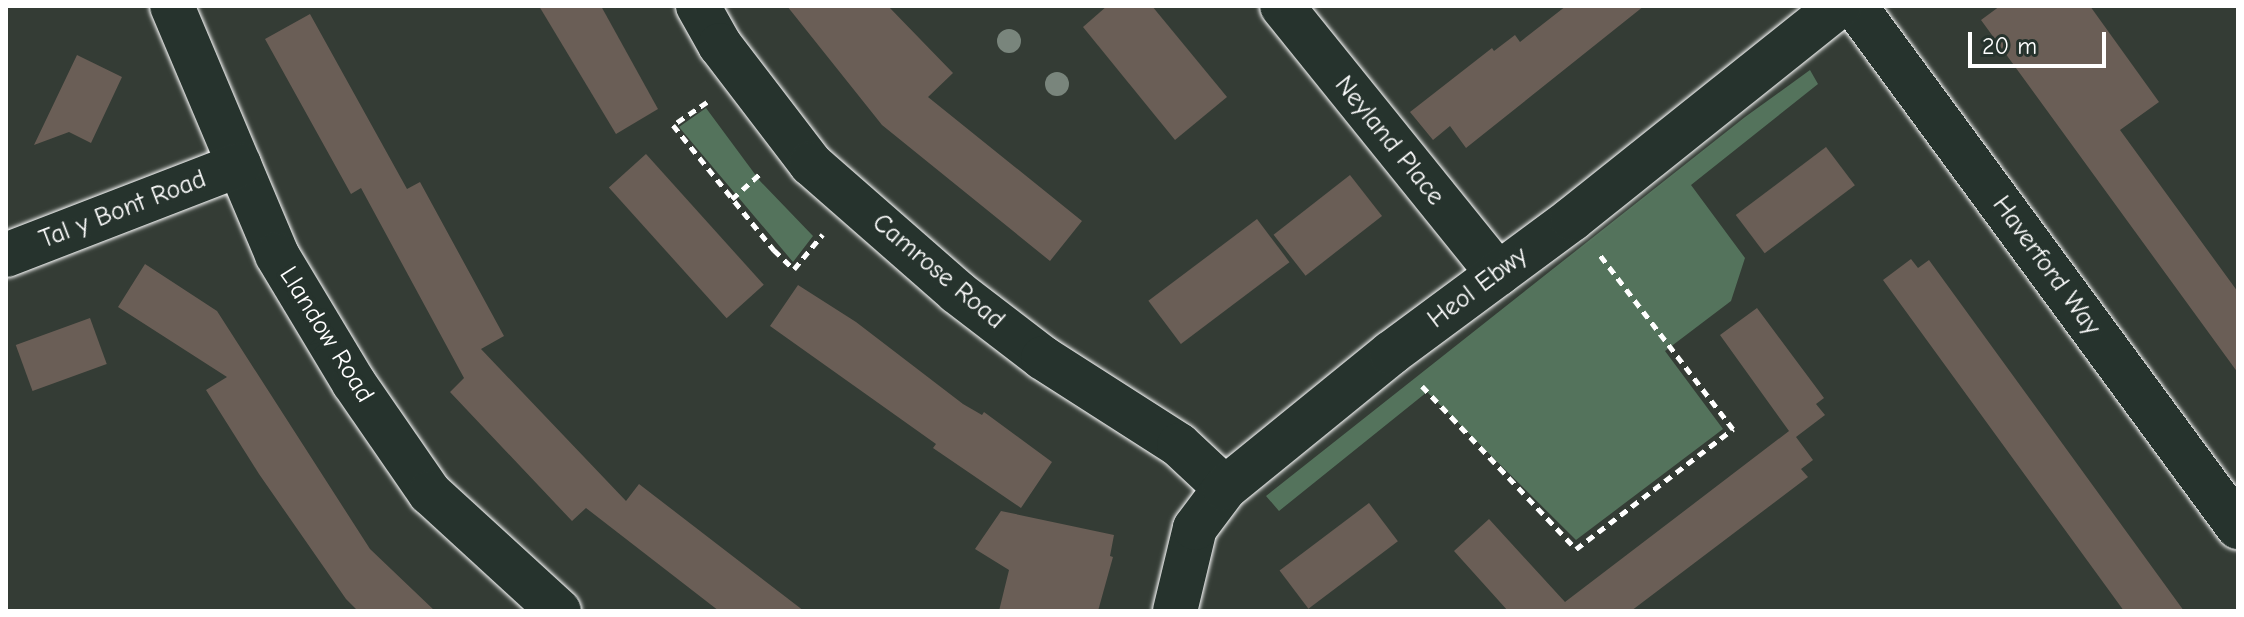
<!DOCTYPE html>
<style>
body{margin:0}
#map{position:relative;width:2244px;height:617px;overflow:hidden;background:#343c35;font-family:"Comic Neue",sans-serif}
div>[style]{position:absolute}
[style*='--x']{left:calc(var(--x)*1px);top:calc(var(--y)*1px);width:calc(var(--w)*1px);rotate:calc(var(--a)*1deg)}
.green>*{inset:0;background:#54735c}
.building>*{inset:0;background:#6a5e56;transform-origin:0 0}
.path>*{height:5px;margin-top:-2.5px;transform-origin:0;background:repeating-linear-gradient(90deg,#fff 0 8px,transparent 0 14px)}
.roads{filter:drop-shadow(0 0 2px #fff) drop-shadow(0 0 2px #fff)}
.minor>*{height:44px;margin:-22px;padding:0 22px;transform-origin:22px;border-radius:22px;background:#26332d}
.trees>*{width:24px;height:24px;margin:-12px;border-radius:50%;background:#79857c}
span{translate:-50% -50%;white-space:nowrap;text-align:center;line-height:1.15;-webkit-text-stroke:8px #26332d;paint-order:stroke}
.street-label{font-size:26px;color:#fff}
.frame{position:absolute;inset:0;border:8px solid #fff;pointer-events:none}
.scale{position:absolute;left:1968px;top:32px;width:138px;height:36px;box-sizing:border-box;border:4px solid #fff;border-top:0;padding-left:10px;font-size:24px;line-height:28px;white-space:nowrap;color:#fff;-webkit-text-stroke:6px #26332d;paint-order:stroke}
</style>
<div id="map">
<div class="green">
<i style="clip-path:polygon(1810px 70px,1818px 84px,1691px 185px,1745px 258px,1731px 301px,1665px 351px,1723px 429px,1576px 540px,1427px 392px,1279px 511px,1266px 496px,1745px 117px)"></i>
<i style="clip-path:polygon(706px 108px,760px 181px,813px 236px,793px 262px,679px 127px)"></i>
</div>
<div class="building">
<i style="clip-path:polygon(539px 6px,601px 6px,658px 109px,616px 134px)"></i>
<i style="clip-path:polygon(787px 6px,888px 6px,953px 73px,928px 97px,1082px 221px,1050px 261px,882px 125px)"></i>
<i style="clip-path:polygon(1107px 6px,1152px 6px,1227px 97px,1175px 140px,1083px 27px)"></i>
<i style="clip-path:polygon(1566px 6px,1644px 6px,1466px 148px,1450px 126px,1433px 140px,1410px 112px,1492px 48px,1494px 51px,1515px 35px,1520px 42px)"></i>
<i style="clip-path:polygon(2000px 6px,2090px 6px,2159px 102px,2120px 130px,2238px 292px,2238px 373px,1981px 20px)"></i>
<i style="clip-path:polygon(310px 14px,407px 189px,420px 182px,504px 336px,481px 349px,626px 501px,639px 484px,804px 611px,719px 611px,586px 508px,572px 521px,450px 392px,464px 378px,361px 188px,351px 194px,265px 39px)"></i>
<i style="clip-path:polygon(77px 55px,122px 77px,91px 143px,69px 132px,34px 145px)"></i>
<i style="left:1826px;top:147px;width:48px;height:113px;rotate:53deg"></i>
<i style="left:646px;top:154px;width:176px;height:50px;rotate:48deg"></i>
<i style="left:1350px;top:175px;width:52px;height:97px;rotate:52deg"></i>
<i style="left:1257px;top:219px;width:54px;height:136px;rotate:53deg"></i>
<i style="clip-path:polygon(1911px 259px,1918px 268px,1929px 260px,2184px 611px,2124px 611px,1883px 280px)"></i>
<i style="clip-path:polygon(145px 264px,217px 311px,370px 549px,435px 611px,358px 611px,346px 599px,259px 474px,206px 390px,227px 377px,118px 307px)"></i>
<i style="clip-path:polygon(798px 285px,856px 322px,963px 404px,982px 415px,984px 412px,1052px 462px,1021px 508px,933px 448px,936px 444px,770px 326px)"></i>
<i style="clip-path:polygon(1757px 308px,1824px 398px,1816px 404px,1825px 415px,1796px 437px,1813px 460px,1801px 469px,1808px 477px,1631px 611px,1508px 611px,1454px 551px,1489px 519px,1565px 602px,1789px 431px,1720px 335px)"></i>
<i style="left:90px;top:318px;width:49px;height:79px;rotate:70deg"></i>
<i style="left:1369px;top:503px;width:48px;height:112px;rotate:53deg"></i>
<i style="clip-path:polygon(1001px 511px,1114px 535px,1110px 556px,1113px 557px,1098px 611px,999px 611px,1009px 570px,975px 549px)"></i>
</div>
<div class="path">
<i style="--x:707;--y:102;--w:41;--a:145.9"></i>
<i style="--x:673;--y:125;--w:161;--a:51.1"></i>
<i style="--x:774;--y:250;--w:28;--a:44"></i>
<i style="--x:794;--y:269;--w:45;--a:-50.4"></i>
<i style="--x:732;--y:199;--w:39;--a:-42"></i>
<i style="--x:1422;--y:386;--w:224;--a:46.6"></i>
<i style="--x:1576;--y:549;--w:198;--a:-37.4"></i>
<i style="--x:1733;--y:429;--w:220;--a:-127.4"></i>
</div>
<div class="roads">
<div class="minor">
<i style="--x:172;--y:6;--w:270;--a:67.1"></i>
<i style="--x:277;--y:255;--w:149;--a:59"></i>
<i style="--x:354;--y:383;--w:134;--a:55.4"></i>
<i style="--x:430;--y:493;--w:175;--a:42.5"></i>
<i style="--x:698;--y:6;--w:45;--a:60.6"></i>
<i style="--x:720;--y:45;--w:150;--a:52.6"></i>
<i style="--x:811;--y:164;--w:194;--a:41.2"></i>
<i style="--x:957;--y:292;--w:108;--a:37.5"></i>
<i style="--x:1043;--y:358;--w:161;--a:32.6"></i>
<i style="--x:1179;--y:445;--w:63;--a:43.1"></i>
<i style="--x:1282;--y:6;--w:344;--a:51.1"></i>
<i style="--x:1855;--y:6;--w:647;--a:53.68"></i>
<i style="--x:6;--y:255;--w:250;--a:-21.1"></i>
<i style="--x:1175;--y:611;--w:85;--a:-76.5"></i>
<i style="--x:1195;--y:528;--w:50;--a:-53.1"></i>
<i style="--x:1225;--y:488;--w:214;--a:-39.1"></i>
<i style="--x:1391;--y:353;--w:225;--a:-36.5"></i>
<i style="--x:1572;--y:219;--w:342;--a:-38.6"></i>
</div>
</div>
<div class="trees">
<i style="left:1009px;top:41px"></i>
<i style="left:1057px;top:84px"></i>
</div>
<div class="street-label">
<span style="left:1389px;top:141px;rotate:51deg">Neyland Place</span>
<span style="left:123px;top:210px;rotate:-21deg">Tal y Bont Road</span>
<span style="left:2046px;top:266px;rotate:54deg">Haverford Way</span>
<span style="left:938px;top:272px;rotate:40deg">Camrose Road</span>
<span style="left:1478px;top:288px;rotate:-37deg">Heol Ebwy</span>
<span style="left:326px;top:335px;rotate:58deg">Llandow Road</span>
</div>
<div class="frame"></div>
<div class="scale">20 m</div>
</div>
